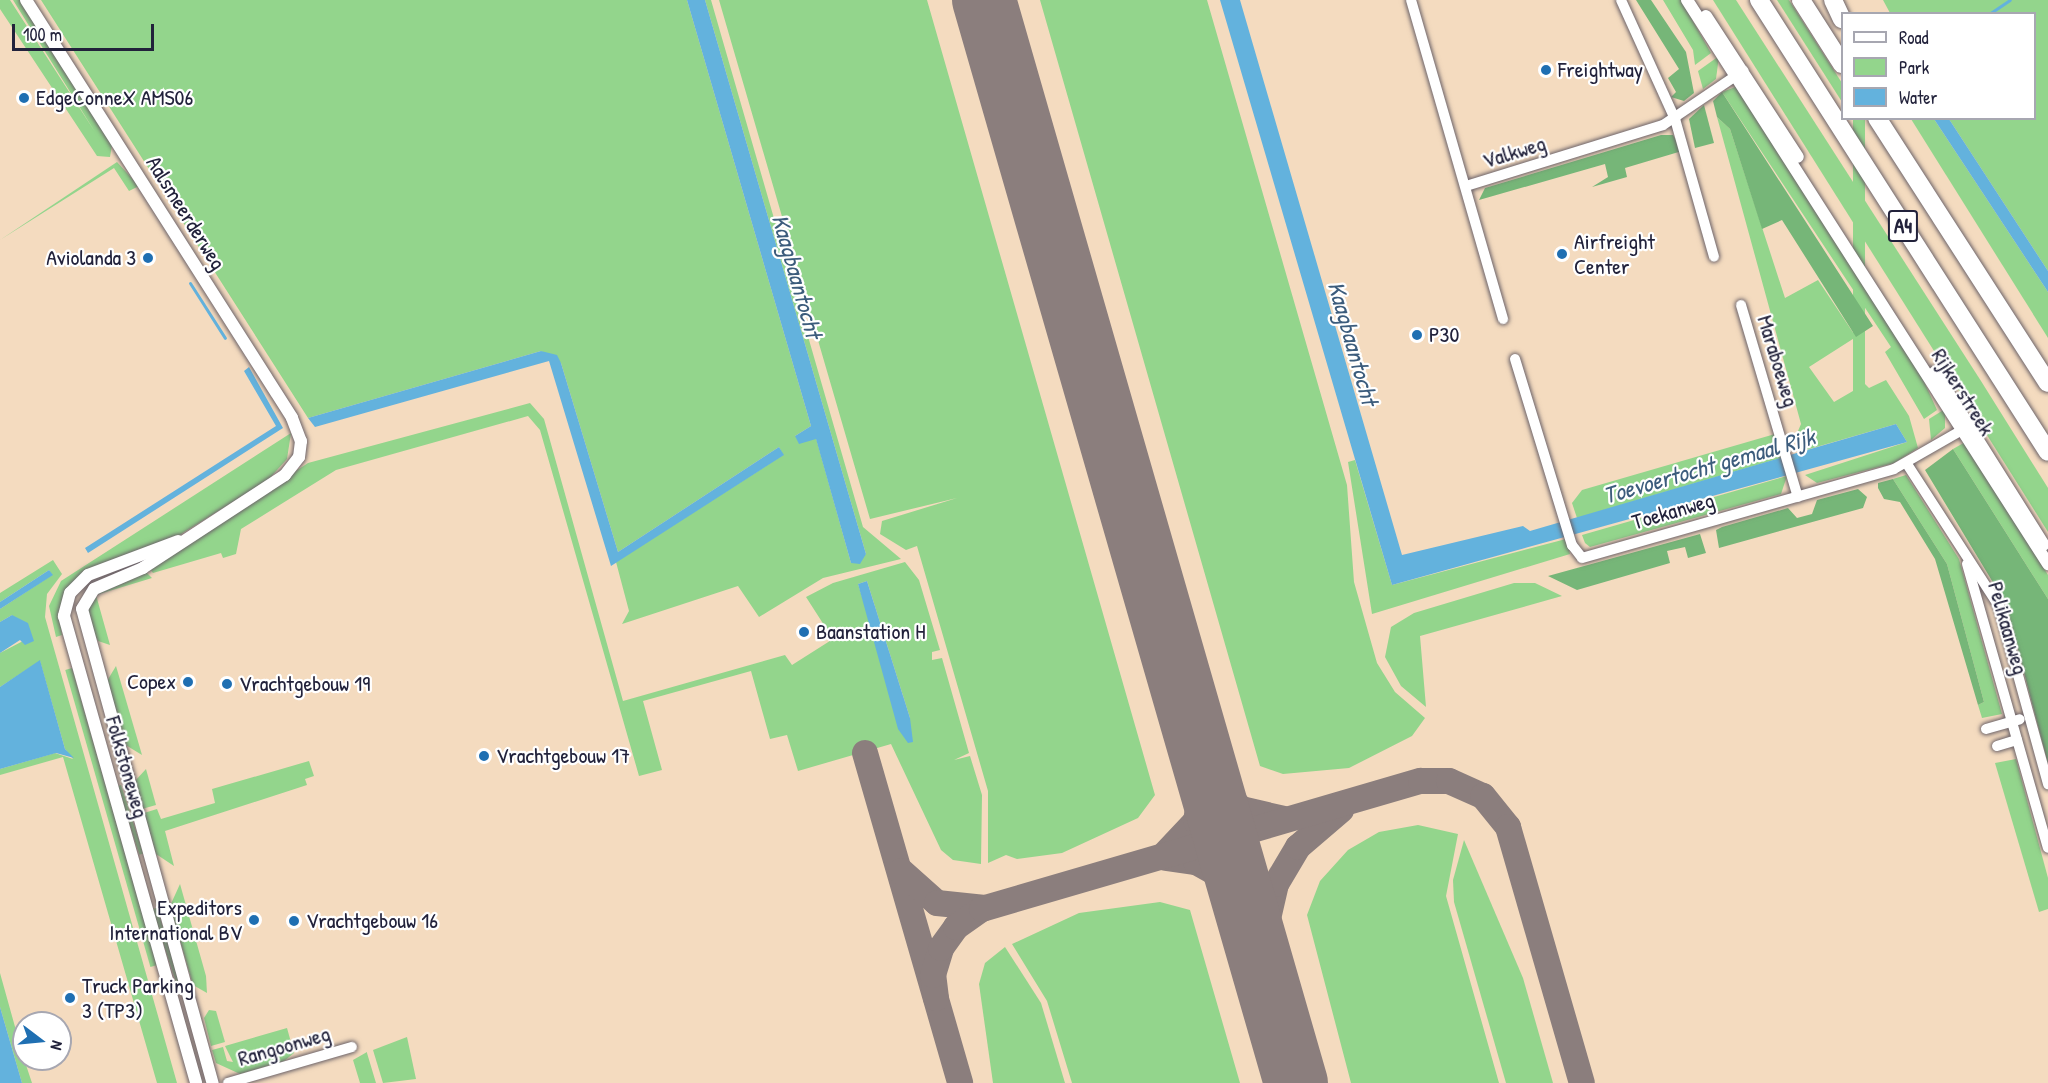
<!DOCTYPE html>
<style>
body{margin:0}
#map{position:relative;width:2048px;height:1083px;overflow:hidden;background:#f4dbbf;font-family:"Patrick Hand",sans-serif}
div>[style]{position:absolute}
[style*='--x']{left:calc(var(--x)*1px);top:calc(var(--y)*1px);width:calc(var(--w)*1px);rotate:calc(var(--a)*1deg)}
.green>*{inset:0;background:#93d58c;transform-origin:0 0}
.forest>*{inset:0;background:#76b678}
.water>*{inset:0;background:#63b2dd}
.stream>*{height:3px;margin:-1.5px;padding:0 1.5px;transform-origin:1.5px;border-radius:1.5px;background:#63b2dd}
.taxiway>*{height:26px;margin:-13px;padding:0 13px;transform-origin:13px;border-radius:13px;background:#8b7e7d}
.runway>*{height:64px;margin:-32px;padding:0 32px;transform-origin:32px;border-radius:32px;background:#8b7e7d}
.roads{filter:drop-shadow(0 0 2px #6c6369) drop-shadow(0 0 2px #6c6369)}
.minor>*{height:10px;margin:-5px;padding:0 5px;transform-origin:5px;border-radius:5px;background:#fff}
.tertiary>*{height:12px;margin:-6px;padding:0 6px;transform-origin:6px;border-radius:6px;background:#fff}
.motorway>*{height:18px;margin:-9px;padding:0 9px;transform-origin:9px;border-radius:9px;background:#fff}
.dots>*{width:16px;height:16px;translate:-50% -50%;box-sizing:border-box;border:3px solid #fff;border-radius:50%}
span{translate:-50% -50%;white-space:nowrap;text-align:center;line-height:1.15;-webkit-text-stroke:4.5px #fff;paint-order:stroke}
.shield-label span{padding:2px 4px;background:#fff;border:2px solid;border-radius:4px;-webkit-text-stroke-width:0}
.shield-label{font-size:21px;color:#22223b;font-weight:700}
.poi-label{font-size:22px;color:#22223b}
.left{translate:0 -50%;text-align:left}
.right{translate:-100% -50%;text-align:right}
.street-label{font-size:22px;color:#22223b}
.water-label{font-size:24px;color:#3c5c7c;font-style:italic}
.legend{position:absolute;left:1841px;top:12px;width:195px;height:108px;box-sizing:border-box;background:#fff;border:2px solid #a7a7b1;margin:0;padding:8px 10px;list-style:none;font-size:18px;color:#22223b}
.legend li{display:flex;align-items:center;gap:12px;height:30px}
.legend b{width:30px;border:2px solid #a7a7b1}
.north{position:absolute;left:12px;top:1011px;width:60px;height:60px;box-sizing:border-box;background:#fff;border:2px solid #a7a7b1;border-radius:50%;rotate:106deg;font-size:16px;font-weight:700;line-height:24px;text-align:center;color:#22223b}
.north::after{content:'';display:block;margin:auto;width:21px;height:27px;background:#1f6fb2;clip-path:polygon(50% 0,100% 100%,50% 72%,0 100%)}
.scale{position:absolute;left:12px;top:24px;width:142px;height:27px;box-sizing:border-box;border:3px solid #22223b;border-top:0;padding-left:8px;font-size:18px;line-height:21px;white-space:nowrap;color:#22223b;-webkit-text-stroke:4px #fff;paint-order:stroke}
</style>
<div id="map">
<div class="green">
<i style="clip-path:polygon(0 0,10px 0,95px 132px,13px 0,20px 0,112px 145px,110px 157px,97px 156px,0 9px)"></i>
<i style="clip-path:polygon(41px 0,687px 0,811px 426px,795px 436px,816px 438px,851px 563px,866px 554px,705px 0,711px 0,863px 527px,901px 559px,823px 578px,759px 617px,738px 586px,622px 624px,629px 611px,616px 562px,783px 455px,779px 447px,618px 552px,561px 363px,541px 351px,308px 418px)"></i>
<i style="clip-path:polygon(719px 0,927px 0,1155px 795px,1138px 818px,1062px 853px,1017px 859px,1006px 855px,988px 863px,988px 791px,917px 546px,906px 550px,880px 534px,882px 521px,957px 498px,870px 519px)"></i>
<i style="clip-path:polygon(1040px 0,1207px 0,1347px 485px,1354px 582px,1377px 663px,1395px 692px,1425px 718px,1412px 736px,1349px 768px,1283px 774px,1260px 766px)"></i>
<i style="clip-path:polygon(1663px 0,1681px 0,1711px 53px,1695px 65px,1693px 50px)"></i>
<i style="clip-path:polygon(1713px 0,1736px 0,1981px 381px,2048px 488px,2048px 532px)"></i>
<i style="clip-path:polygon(1777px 0,1789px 0,1842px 83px,1842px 102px)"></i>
<i style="clip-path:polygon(1883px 0,2048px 0,2048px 271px,1949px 119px,2034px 118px,2034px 14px,1890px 13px)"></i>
<i style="clip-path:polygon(1719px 56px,1716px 79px,1703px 89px,1698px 71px)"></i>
<i style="clip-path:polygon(1738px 86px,1921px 375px,1937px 410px,1924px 419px,1885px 352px,1891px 347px,1722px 92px)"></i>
<i style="clip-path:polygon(1717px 117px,1730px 129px,1785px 298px,1818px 280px,1856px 337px,1809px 367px,1834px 402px,1865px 384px,1869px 388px,1886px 380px,1909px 416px,1918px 448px,1894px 463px,1817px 483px,1805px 475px,1907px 442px,1896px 424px,1799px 452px,1795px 438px,1801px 424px)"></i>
<i style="left:1853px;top:119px;width:12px;height:288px"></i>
<i style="clip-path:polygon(1911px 119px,1934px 119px,2048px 292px,2048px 338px)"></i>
<i style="clip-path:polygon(117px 162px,139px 186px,129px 191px,114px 168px,0 240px)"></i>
<i style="clip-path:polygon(evenodd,530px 403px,544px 419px,623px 701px,785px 655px,792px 665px,833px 639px,806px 597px,833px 583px,905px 562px,919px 580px,940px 650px,932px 652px,932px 660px,942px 658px,969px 753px,954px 760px,970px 756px,982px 795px,981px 864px,953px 860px,941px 850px,891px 744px,798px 771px,787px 735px,770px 739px,751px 671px,643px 701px,662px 770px,639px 776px,540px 430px,528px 416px,336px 470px,241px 529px,236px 554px,223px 558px,221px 553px,153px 573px,149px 568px,308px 463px,530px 403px,867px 581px,910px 718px,907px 739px,858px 584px,867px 581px)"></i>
<i style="clip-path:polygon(1945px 409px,1945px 428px,1931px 440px,1929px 419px)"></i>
<i style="clip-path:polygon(291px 433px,287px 459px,268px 480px,178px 536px,87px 572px,60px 620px,62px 635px,56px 637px,49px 606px,61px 581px)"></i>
<i style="clip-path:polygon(1775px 434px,1781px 458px,1577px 518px,1572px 503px,1582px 490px)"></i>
<i style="clip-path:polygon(1967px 441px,2048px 575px,2048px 599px,1953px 449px)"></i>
<i style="clip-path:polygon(1355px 460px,1392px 585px,1566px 539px,1570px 554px,1372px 614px,1348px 462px)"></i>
<i style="clip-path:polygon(1906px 475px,1959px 559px,2002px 714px,1982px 718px,1978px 705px,1984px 702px,1947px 564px,1893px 479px)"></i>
<i style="clip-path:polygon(1787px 476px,1781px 494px,1590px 547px,1585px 543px,1582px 535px)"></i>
<i style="clip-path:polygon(53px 560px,62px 574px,47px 594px,45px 617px,177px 1083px,157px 1083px,63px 757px,0 775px,0 769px,55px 753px,73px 759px,65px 749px,40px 661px,0 687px,0 653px,23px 641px,12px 615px,0 622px,0 609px,52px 575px,49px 570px,0 602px,0 593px)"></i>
<i style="clip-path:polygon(145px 571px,152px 578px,96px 595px,110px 645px,98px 641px,85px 617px,91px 597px)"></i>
<i style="clip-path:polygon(1514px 583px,1535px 583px,1562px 596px,1420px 636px,1426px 707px,1401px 686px,1385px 657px,1391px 627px,1414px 613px)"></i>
<i style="clip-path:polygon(116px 666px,142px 755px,124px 744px,107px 681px)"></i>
<i style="left:72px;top:668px;width:309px;height:7px;rotate:74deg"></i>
<i style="clip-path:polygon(2016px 759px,2048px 878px,2048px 909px,2039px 912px,1995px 763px)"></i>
<i style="clip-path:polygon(309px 761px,314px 776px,305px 779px,307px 785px,165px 831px,174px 866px,156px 854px,144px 813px,157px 809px,161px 819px,215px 803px,212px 789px)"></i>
<i style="clip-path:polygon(146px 769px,156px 805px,142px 809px,135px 781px)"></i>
<i style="left:121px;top:785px;width:72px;height:4px;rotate:72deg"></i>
<i style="clip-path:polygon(1418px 825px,1458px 834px,1446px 896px,1499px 1083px,1351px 1083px,1307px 915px,1320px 881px,1348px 850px,1379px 832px)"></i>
<i style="clip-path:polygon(1464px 840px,1523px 978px,1553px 1083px,1506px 1083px,1454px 902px,1453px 880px)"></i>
<i style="clip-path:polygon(180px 884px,206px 976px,207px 993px,193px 985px,170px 906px)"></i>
<i style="clip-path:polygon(1160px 902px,1190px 910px,1240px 1083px,1072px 1083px,1047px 1001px,1012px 944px,1079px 913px)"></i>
<i style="clip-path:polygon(157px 908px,181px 986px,179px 991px,152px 909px)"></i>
<i style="clip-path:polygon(1005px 947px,1041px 1003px,1065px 1083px,993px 1083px,979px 984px,985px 963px)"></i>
<i style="clip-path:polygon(0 973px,24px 1059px,32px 1083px,22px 1083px,0 1007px)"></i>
<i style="clip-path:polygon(216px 1011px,225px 1042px,211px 1046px,204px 1018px,209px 1010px)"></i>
<i style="clip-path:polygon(287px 1028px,294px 1053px,284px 1061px,240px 1074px,216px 1063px,212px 1050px,223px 1047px,227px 1061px,233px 1062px,225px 1046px)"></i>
<i style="clip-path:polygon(407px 1037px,416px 1079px,383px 1083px,373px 1050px)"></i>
<i style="clip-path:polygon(367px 1052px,367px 1053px,376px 1083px,360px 1083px,353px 1060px)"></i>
</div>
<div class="forest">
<i style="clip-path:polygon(1636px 0,1651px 0,1686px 52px,1694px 93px,1684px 101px,1671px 97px,1676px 92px,1668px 78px,1679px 69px)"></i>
<i style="clip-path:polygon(1722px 92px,1873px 326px,1856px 337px,1782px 220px,1762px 229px,1730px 129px,1717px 117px,1713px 101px)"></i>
<i style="clip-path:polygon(1704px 105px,1714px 143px,1695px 148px,1689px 119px)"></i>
<i style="clip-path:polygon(1661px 135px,1673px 135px,1682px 151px,1625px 168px,1627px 177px,1592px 187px,1608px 177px,1605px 164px,1479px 200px,1485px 188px)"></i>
<i style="clip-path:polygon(1953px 449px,2048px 599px,2048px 764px,2006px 604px,1925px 470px)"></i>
<i style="clip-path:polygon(1893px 479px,1947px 564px,1984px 702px,1978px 705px,1935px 559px,1900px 502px,1884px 499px,1878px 488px,1878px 483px)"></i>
<i style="clip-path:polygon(1858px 489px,1867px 497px,1863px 508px,1719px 548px,1716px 530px,1722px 527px,1788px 508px,1797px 518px,1812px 514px,1817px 500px)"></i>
<i style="clip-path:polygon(1700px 534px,1706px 553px,1688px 558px,1685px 547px,1667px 551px,1670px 563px,1577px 590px,1548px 576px)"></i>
</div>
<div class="water">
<i style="clip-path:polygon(687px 0,705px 0,866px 554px,860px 564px,851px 563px,816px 439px,799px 444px,795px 436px,811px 426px)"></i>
<i style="clip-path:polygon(1220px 0,1240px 0,1402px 555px,1523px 526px,1530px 531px,1896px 424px,1907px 442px,1392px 585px)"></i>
<i style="clip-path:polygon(1934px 119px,1949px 119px,2048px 271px,2048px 292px)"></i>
<i style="clip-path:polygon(541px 351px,557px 355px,561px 363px,618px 552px,779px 447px,784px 455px,611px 566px,549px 361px,315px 427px,308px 418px)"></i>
<i style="clip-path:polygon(249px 367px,283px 428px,88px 553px,85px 548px,276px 426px,244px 371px)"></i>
<i style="clip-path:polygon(49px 570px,53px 575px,0 609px,0 602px)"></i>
<i style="clip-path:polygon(867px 581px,910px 718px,913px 742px,908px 743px,898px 729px,858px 584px)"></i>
<i style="clip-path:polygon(12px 615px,28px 623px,34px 641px,25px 645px,20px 640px,0 653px,0 622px)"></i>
<i style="clip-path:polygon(40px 660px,65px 749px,74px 758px,56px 753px,0 769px,0 687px)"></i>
<i style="clip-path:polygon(0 1007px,22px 1083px,0 1083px)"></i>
</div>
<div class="stream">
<i style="--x:1989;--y:14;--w:25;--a:-34"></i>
<i style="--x:190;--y:283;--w:65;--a:57.5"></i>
</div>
<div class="taxiway">
<i style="--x:865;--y:753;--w:343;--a:73.9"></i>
<i style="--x:1205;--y:769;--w:54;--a:48"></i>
<i style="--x:1241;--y:809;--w:44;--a:13.1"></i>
<i style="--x:1166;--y:853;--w:44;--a:-46.8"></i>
<i style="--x:1196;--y:821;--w:53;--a:-80.2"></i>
<i style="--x:1166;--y:858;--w:30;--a:8"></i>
<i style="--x:1196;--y:862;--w:26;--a:29"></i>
<i style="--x:1219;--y:875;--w:59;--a:58.2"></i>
<i style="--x:901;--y:871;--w:48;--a:41.6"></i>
<i style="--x:937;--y:903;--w:48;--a:5.9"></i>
<i style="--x:1269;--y:989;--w:53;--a:-95.4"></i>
<i style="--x:1264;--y:936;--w:53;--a:-77"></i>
<i style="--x:1276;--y:884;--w:43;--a:-59.3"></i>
<i style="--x:1298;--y:847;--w:57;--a:-40.7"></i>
<i style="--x:936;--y:998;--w:23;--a:-97"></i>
<i style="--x:933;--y:975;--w:28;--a:-73"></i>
<i style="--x:941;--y:948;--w:26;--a:-54"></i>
<i style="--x:956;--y:927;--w:32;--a:-35"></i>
<i style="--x:982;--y:909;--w:457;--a:-16.3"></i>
<i style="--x:1421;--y:781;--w:28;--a:0"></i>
<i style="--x:1449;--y:781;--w:37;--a:24"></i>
<i style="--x:1483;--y:796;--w:40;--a:51"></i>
<i style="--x:1508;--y:827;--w:266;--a:73.9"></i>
</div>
<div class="runway">
<i style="--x:984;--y:0;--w:1127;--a:73.93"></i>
</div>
<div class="roads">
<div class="minor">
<i style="--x:1411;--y:0;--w:332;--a:73.9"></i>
<i style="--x:1621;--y:0;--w:131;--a:65.6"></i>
<i style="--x:1675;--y:119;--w:143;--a:74.2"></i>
<i style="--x:1466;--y:186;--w:206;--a:-17.2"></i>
<i style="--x:1663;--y:125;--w:97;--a:-34"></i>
<i style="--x:1741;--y:305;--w:200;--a:73.5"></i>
<i style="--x:1515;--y:359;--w:195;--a:73"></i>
<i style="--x:1572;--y:545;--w:16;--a:52"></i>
<i style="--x:1582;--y:558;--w:324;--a:-15.9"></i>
<i style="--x:1894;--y:469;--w:78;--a:-29.8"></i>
<i style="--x:1907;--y:464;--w:169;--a:57.1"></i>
<i style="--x:1999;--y:606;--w:185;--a:74.6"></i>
<i style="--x:1967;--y:564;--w:295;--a:74.1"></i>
<i style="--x:1986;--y:729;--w:35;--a:-16"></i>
<i style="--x:1997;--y:746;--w:21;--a:-17"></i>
<i style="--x:228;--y:1083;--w:129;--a:-16.2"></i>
</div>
<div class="tertiary">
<i style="--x:26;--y:0;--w:495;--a:57.5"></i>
<i style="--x:292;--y:418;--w:25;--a:69"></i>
<i style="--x:301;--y:441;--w:16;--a:97"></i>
<i style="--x:299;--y:457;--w:23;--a:128"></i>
<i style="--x:285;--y:475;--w:170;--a:146.8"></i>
<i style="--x:143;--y:568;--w:53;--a:156.8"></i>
<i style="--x:94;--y:589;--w:23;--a:121"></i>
<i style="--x:82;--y:609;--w:492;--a:74.6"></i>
<i style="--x:1687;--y:0;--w:670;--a:57.38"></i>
<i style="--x:1706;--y:16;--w:168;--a:56.9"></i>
<i style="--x:1935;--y:372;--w:204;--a:57.8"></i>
<i style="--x:178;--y:541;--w:96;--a:159.3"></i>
<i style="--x:88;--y:575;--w:25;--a:135"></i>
<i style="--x:70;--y:593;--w:24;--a:105"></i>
<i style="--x:64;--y:616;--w:485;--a:74.2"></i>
</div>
<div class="motorway">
<i style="--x:1759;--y:0;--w:536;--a:57.41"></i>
<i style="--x:1801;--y:0;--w:76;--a:57.4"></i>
<i style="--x:1833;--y:0;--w:21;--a:65"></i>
<i style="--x:1877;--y:118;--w:315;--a:57.2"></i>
</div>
</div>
<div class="dots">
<i style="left:1546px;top:70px;background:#1f6fb2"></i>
<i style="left:24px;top:98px;background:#1f6fb2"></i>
<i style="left:1562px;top:254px;background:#1f6fb2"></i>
<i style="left:148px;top:258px;background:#1f6fb2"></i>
<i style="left:1417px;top:335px;background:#1f6fb2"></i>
<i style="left:804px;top:632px;background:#1f6fb2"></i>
<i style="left:188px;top:682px;background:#1f6fb2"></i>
<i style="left:227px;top:684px;background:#1f6fb2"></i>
<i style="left:484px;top:756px;background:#1f6fb2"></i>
<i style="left:254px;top:920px;background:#1f6fb2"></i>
<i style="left:294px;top:921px;background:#1f6fb2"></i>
<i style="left:70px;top:998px;background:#1f6fb2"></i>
</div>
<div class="shield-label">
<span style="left:1903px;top:226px">A4</span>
</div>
<div class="poi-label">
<span class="left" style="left:1558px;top:70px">Freightway</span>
<span class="left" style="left:36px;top:98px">EdgeConneX AMS06</span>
<span class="left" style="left:1574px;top:254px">Airfreight<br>Center</span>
<span class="right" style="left:136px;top:258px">Aviolanda 3</span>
<span class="left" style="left:1429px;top:335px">P30</span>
<span class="left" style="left:816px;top:632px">Baanstation H</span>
<span class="right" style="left:176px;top:682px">Copex</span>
<span class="left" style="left:239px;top:684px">Vrachtgebouw 19</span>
<span class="left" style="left:496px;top:756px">Vrachtgebouw 17</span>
<span class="right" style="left:242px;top:920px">Expeditors<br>International BV</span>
<span class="left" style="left:306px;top:921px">Vrachtgebouw 16</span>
<span class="left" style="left:82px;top:998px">Truck Parking<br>3 (TP3)</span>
</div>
<div class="street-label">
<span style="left:1514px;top:152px;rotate:-17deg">Valkweg</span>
<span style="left:186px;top:213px;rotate:58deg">Aalsmeerderweg</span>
<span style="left:1778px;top:361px;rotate:73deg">Maraboeweg</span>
<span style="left:1963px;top:392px;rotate:58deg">Rijkerstreek</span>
<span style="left:1673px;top:511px;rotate:-16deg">Toekanweg</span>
<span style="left:2008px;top:628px;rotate:74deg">Pelikaanweg</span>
<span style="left:127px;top:767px;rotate:74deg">Folkstoneweg</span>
<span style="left:284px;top:1046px;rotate:-16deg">Rangoonweg</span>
</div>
<div class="water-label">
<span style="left:797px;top:276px;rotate:74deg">Kaagbaantocht</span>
<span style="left:1353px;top:343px;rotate:74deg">Kaagbaantocht</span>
<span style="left:1709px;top:466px;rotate:-16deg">Toevoertocht gemaal Rijk</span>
</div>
<ul class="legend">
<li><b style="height:8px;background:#fff"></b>Road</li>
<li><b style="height:16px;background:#93d58c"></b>Park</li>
<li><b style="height:16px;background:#63b2dd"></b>Water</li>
</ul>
<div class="north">N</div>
<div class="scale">100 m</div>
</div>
